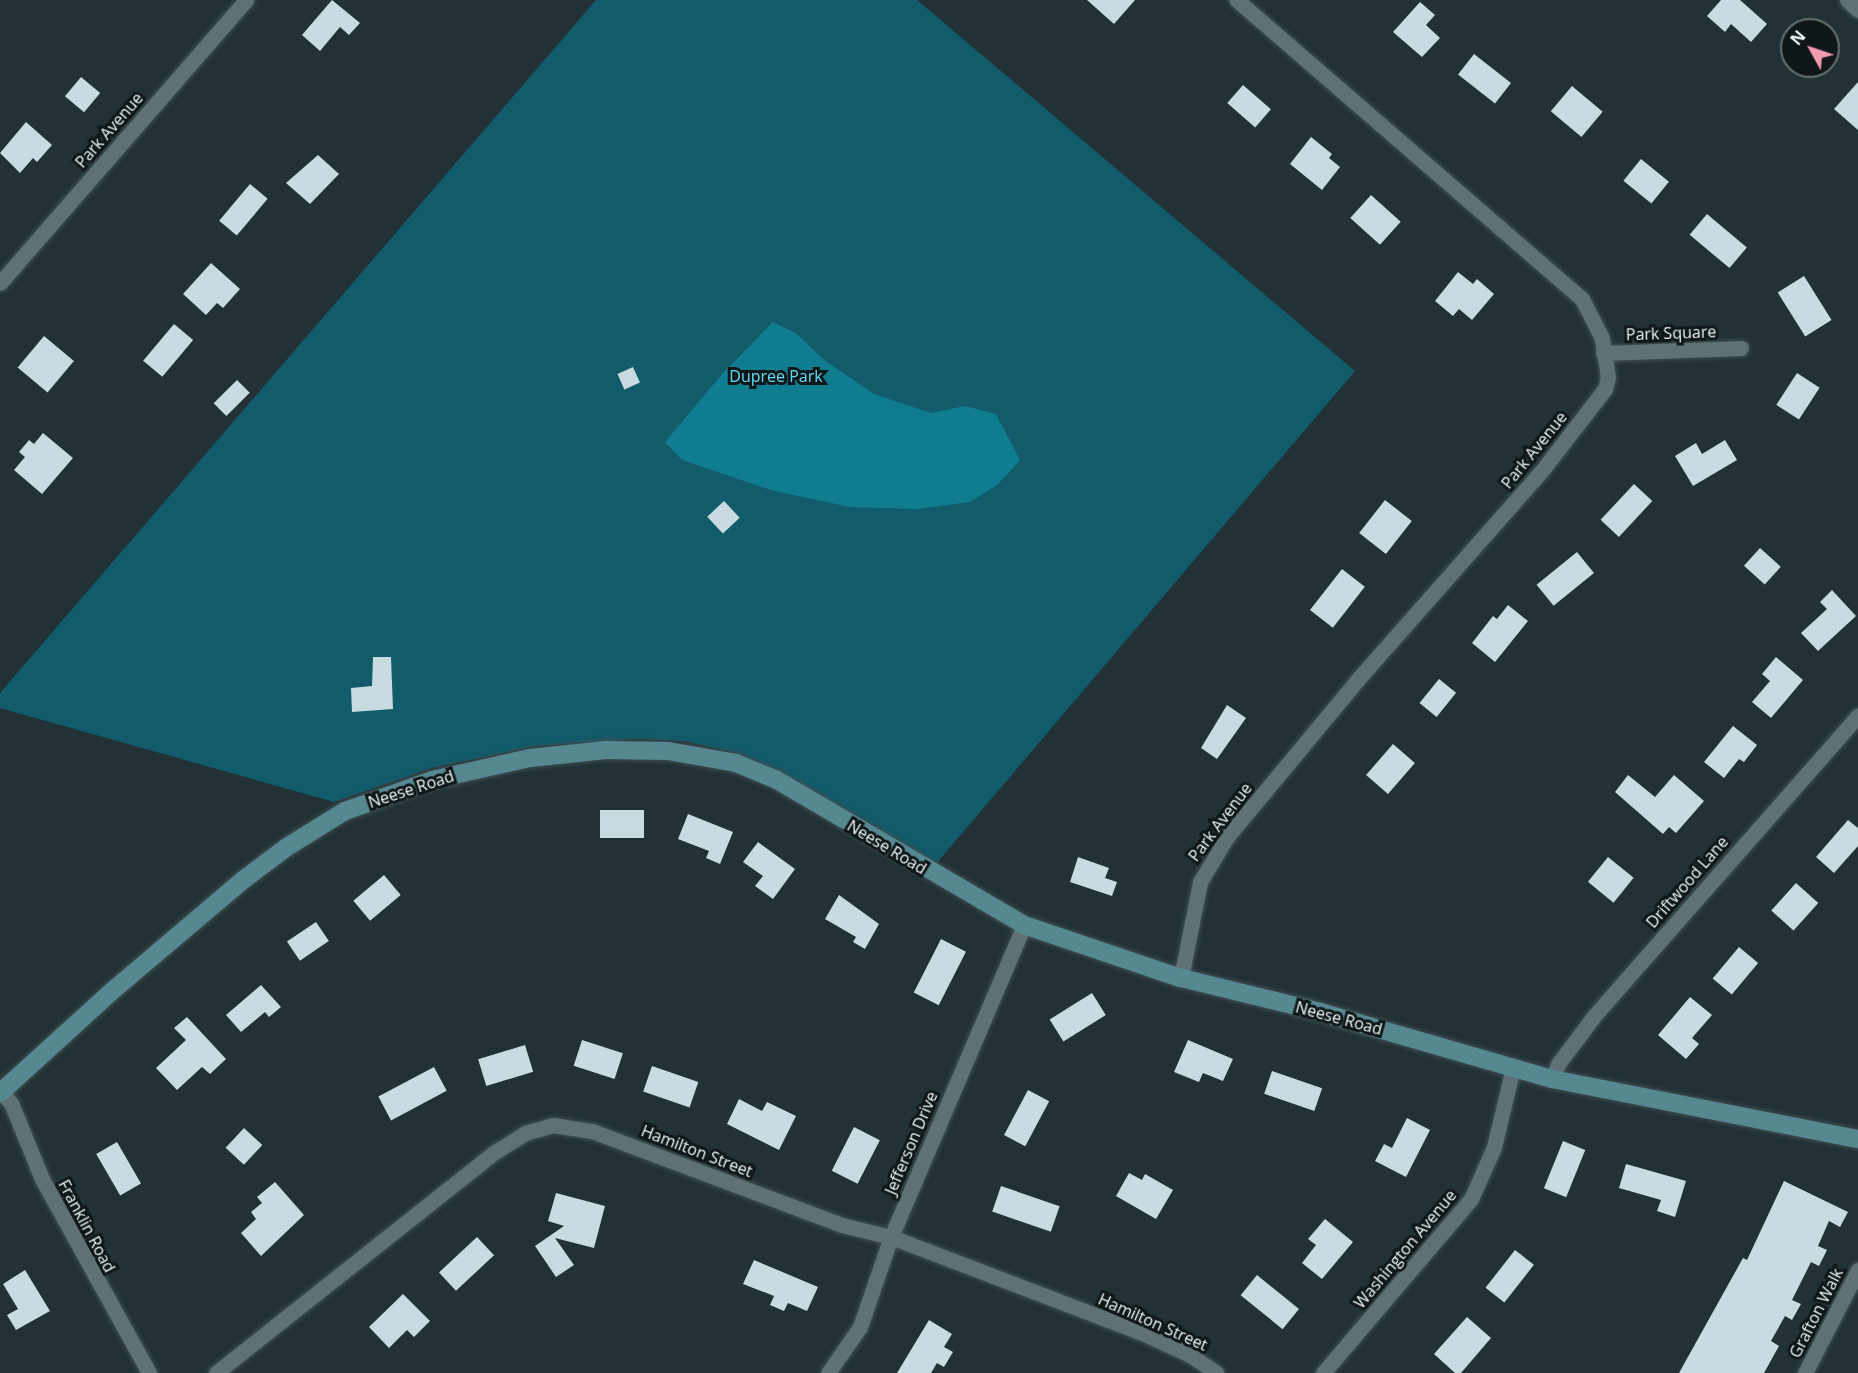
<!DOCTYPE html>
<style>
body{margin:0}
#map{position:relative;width:1858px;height:1373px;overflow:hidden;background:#213135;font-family:"Open Sans",sans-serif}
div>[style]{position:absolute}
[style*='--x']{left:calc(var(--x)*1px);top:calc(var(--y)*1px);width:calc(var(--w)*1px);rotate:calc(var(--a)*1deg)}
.green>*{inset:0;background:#115b6a}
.water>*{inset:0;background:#0f7c8f}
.building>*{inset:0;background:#c7dbe0;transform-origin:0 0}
.roads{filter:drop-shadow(0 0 2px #3f4e51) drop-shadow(0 0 2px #3f4e51)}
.street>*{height:15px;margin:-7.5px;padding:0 7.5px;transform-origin:7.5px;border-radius:7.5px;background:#5f7175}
.secondary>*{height:18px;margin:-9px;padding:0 9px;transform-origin:9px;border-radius:9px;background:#568892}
span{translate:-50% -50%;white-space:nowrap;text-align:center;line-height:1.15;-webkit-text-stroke:6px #101719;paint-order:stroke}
.street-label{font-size:16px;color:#ebf5f7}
.park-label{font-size:16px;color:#61ddf9}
.north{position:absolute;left:1780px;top:18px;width:60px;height:60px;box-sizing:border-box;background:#101719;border:2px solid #687072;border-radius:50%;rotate:310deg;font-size:16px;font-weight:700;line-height:24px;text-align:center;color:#ebf5f7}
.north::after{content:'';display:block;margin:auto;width:21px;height:27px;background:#f29aae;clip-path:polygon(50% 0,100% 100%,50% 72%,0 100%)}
</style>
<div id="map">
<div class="green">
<i style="clip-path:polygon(596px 0,917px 0,1355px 371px,935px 865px,785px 775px,736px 753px,684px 741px,638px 739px,536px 746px,432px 768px,334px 802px,0 708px,0 693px)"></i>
</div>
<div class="water">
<i style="clip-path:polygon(773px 322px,797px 334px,824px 360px,874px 394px,931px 413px,965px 406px,996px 414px,1020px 460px,997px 485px,970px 502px,917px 509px,850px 507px,774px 491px,682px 460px,665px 442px,722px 374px)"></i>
</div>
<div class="building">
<i style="clip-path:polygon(332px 0,360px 23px,349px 35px,340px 27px,320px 51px,302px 35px)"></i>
<i style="clip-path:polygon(1087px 0,1135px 0,1114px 24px)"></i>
<i style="clip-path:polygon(1721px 0,1740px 0,1767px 24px,1751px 42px,1731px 24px,1725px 32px,1707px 16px)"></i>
<i style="clip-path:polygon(1420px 2px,1435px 15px,1426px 25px,1440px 38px,1422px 57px,1393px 32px)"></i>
<i style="left:1474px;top:54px;width:47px;height:26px;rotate:38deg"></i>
<i style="left:81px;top:77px;width:25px;height:25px;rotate:40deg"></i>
<i style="clip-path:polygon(1858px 82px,1858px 130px,1834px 109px)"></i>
<i style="left:1243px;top:85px;width:37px;height:24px;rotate:41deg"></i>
<i style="left:1572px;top:86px;width:40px;height:33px;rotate:40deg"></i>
<i style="clip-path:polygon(26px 122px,52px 145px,37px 162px,33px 158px,20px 173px,0 153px)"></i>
<i style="clip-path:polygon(1311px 137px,1332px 154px,1329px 158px,1340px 167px,1322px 190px,1290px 164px)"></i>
<i style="clip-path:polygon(318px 155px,339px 174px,310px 204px,286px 183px)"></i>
<i style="left:1641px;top:159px;width:36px;height:28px;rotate:39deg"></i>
<i style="left:250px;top:184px;width:23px;height:48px;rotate:40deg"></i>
<i style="left:1371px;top:195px;width:40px;height:31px;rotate:42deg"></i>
<i style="left:1707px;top:214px;width:52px;height:27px;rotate:40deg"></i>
<i style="clip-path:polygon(211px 263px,240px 289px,223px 308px,217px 303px,206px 315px,183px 294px)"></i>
<i style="clip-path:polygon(1458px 272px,1473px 284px,1477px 279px,1494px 294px,1472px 320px,1459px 309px,1453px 316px,1435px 301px)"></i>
<i style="left:1804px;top:276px;width:52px;height:31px;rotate:58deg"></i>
<i style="left:174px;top:324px;width:25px;height:48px;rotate:40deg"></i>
<i style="left:44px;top:336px;width:39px;height:41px;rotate:40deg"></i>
<i style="left:633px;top:367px;width:17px;height:17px;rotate:66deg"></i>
<i style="left:1797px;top:373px;width:27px;height:38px;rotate:33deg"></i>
<i style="left:237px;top:380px;width:18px;height:33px;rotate:45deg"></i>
<i style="clip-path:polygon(43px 433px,73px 458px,42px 494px,14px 470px,25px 457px,19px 452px,29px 440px,34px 444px)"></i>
<i style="clip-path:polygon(1725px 440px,1737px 460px,1693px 486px,1675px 456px,1696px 443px,1702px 454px)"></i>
<i style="left:1634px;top:484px;width:25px;height:49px;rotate:43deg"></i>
<i style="left:1385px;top:500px;width:34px;height:42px;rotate:38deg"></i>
<i style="left:724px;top:501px;width:23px;height:23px;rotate:47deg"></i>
<i style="left:1760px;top:548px;width:28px;height:24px;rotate:42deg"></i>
<i style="left:1577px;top:552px;width:27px;height:52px;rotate:51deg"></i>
<i style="left:1342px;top:569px;width:29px;height:52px;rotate:38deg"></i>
<i style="clip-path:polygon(1832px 590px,1856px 616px,1818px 651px,1801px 633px,1827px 609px,1820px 602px)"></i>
<i style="clip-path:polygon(1508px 605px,1528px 621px,1495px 662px,1472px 643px,1493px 616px,1497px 619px)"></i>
<i style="clip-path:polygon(373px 657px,391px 657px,393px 709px,352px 712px,351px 688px,372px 686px)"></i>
<i style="clip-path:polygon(1776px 657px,1803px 680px,1771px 718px,1752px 702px,1770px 681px,1762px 674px)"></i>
<i style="left:1439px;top:679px;width:22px;height:31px;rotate:39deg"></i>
<i style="clip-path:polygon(1227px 705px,1246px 718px,1217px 759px,1201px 748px)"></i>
<i style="clip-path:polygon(1733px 726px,1757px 745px,1744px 762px,1739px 759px,1724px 778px,1704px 762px)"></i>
<i style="left:1393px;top:744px;width:29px;height:41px;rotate:41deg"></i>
<i style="clip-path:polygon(1628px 775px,1655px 797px,1674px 775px,1704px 801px,1676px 833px,1669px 827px,1663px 834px,1615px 792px)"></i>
<i style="left:600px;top:810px;width:44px;height:28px"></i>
<i style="clip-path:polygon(688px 814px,733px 832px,720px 864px,706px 858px,709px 851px,678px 839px)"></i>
<i style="clip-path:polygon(1848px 820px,1858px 828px,1858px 846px,1834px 873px,1816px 857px)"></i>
<i style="clip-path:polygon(758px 842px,795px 869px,773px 899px,755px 886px,763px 876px,743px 862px)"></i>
<i style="clip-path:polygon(1078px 857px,1109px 868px,1105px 878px,1117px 882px,1112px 896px,1070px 882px)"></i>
<i style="left:1608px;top:857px;width:33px;height:32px;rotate:39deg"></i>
<i style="left:384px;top:875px;width:26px;height:40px;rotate:50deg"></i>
<i style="left:1796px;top:883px;width:30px;height:37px;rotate:42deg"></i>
<i style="clip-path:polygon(839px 895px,879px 924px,865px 949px,853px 942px,856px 937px,825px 919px)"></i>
<i style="left:316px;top:922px;width:23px;height:35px;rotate:56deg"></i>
<i style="left:941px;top:939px;width:28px;height:60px;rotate:27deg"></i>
<i style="left:1739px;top:947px;width:25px;height:41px;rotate:40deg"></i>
<i style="clip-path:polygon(261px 985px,281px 1007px,269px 1017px,265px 1012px,241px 1032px,226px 1015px)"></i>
<i style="left:1092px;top:993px;width:26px;height:50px;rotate:58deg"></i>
<i style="clip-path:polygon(1690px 997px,1712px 1015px,1692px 1038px,1699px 1044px,1686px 1059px,1658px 1035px)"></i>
<i style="clip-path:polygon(187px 1017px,226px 1059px,210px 1074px,202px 1067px,177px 1090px,156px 1068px,186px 1040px,174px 1028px)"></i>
<i style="left:582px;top:1040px;width:43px;height:27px;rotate:18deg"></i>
<i style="clip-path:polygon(1188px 1040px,1233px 1059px,1223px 1081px,1203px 1073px,1199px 1082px,1174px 1072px)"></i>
<i style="left:525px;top:1045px;width:28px;height:49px;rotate:73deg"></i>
<i style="left:652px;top:1066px;width:49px;height:27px;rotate:19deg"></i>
<i style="left:434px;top:1067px;width:27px;height:63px;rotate:62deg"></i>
<i style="left:1272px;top:1071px;width:53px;height:24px;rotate:19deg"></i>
<i style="left:1028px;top:1090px;width:24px;height:51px;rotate:28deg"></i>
<i style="clip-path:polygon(739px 1099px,762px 1111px,767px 1102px,796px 1116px,779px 1150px,727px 1124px)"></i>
<i style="clip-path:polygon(1407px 1118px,1430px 1130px,1406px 1177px,1375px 1161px,1384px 1144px,1392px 1148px)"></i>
<i style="left:854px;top:1127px;width:29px;height:49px;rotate:27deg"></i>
<i style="left:244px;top:1128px;width:25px;height:27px;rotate:43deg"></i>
<i style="left:1563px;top:1141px;width:24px;height:51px;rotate:22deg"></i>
<i style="left:117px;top:1142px;width:48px;height:24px;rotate:60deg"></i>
<i style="clip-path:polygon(1626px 1164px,1686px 1181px,1675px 1217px,1657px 1211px,1661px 1200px,1619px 1188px)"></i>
<i style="clip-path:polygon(1129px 1173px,1142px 1180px,1145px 1174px,1173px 1190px,1156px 1219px,1116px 1196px)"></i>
<i style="clip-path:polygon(1784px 1181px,1848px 1212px,1840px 1227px,1829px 1221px,1818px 1246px,1827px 1250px,1819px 1266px,1811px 1262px,1792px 1300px,1801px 1304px,1792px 1320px,1785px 1316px,1771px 1341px,1779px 1346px,1764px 1373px,1679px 1373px,1743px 1258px,1747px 1260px)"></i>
<i style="clip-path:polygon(275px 1182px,304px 1215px,261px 1256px,241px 1233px,256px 1219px,251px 1212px,262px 1203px,257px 1197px)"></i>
<i style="left:1001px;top:1186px;width:62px;height:27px;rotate:19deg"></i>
<i style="clip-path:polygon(556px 1193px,605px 1206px,594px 1248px,555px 1238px,574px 1265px,556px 1277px,535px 1246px,564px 1226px,548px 1221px)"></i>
<i style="clip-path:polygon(1325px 1219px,1353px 1242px,1322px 1279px,1302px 1263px,1316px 1245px,1308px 1239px)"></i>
<i style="left:477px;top:1237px;width:25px;height:52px;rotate:47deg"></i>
<i style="left:1515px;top:1250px;width:24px;height:48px;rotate:38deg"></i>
<i style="clip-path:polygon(754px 1260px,818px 1287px,807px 1311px,788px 1303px,784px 1311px,770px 1305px,774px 1296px,743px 1284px)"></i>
<i style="clip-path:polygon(25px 1270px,50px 1311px,16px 1330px,7px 1315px,18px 1309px,3px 1284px)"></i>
<i style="left:1257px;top:1275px;width:54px;height:26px;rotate:39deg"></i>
<i style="clip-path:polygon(403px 1294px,430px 1321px,414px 1337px,407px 1330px,389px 1348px,369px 1327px)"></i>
<i style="clip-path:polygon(1467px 1317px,1491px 1338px,1461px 1373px,1455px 1373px,1434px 1354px)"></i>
<i style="clip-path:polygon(929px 1320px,952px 1334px,944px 1347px,953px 1352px,944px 1367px,937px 1363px,931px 1373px,897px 1373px)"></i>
</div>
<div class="roads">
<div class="street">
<i style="--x:1847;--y:0;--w:15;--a:42"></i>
<i style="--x:0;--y:283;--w:375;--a:-49"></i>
<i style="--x:1603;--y:353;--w:138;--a:-2.1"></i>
<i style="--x:1181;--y:978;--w:98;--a:-78.8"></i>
<i style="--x:1200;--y:882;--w:52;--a:-59"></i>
<i style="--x:1227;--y:837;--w:207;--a:-50.3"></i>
<i style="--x:1359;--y:678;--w:273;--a:-48.6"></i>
<i style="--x:1540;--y:473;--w:106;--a:-52.3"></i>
<i style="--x:1605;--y:389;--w:12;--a:-76"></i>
<i style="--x:1608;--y:377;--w:39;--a:-99"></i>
<i style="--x:1602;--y:338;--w:44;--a:-117.1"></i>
<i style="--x:1582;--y:299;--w:457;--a:-139.1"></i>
<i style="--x:1552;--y:1079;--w:16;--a:-68"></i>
<i style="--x:1558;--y:1064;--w:60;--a:-53.1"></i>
<i style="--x:1594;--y:1016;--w:400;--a:-48.7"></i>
<i style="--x:1;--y:1092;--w:15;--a:48"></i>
<i style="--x:11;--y:1103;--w:82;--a:67.8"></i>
<i style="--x:42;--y:1179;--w:222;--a:61.1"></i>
<i style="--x:216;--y:1373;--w:356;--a:-38.4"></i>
<i style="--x:495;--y:1152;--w:36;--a:-32"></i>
<i style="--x:525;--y:1133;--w:29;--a:-16"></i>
<i style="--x:553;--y:1125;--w:39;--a:9"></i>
<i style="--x:592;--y:1131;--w:267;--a:20.6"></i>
<i style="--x:842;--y:1225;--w:50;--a:13.8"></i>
<i style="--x:891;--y:1237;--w:267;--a:20.9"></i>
<i style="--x:1140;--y:1332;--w:55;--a:24.7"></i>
<i style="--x:1190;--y:1355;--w:32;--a:34"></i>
<i style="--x:828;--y:1373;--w:56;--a:-55.2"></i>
<i style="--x:860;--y:1327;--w:95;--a:-71"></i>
<i style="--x:891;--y:1237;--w:339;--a:-66.9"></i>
<i style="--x:1323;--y:1373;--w:228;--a:-49.6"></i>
<i style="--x:1471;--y:1199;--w:57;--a:-66.1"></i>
<i style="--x:1494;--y:1147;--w:81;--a:-76.5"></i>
<i style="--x:1805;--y:1373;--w:116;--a:-62.8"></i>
</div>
<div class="secondary">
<i style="--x:0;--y:1093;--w:150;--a:-42.3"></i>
<i style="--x:111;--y:992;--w:173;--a:-40.3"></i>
<i style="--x:243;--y:880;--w:55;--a:-36.9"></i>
<i style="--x:287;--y:847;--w:68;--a:-31.8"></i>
<i style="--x:345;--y:811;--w:92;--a:-19.6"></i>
<i style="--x:432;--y:780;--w:100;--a:-12.7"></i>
<i style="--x:530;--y:758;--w:76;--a:-6"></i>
<i style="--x:606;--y:750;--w:62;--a:0.9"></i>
<i style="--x:668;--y:751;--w:69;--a:10"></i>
<i style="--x:736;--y:763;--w:44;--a:22.5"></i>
<i style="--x:777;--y:780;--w:286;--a:30.4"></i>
<i style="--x:1024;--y:925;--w:166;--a:18.7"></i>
<i style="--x:1181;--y:978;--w:143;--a:13.7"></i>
<i style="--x:1320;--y:1012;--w:241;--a:16.1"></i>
<i style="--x:1552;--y:1079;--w:312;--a:11.1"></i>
</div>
</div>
<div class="street-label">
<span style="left:109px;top:130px;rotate:-49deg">Park Avenue</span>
<span style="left:1671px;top:333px;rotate:-2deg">Park Square</span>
<span style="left:1534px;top:450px;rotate:-51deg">Park Avenue</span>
<span style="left:411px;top:789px;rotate:-18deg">Neese Road</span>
<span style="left:1220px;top:822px;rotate:-53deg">Park Avenue</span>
<span style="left:887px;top:847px;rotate:31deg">Neese Road</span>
<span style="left:1687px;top:882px;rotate:-49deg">Driftwood Lane</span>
<span style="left:1339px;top:1018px;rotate:15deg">Neese Road</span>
<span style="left:911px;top:1143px;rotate:-67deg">Jefferson Drive</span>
<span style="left:697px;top:1151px;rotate:21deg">Hamilton Street</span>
<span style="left:87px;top:1226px;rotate:62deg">Franklin Road</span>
<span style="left:1405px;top:1249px;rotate:-50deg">Washington Avenue</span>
<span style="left:1816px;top:1313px;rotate:-63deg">Grafton Walk</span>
<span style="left:1153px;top:1322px;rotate:24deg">Hamilton Street</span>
</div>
<div class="park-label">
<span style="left:776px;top:376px">Dupree Park</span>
</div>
<div class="north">N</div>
</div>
